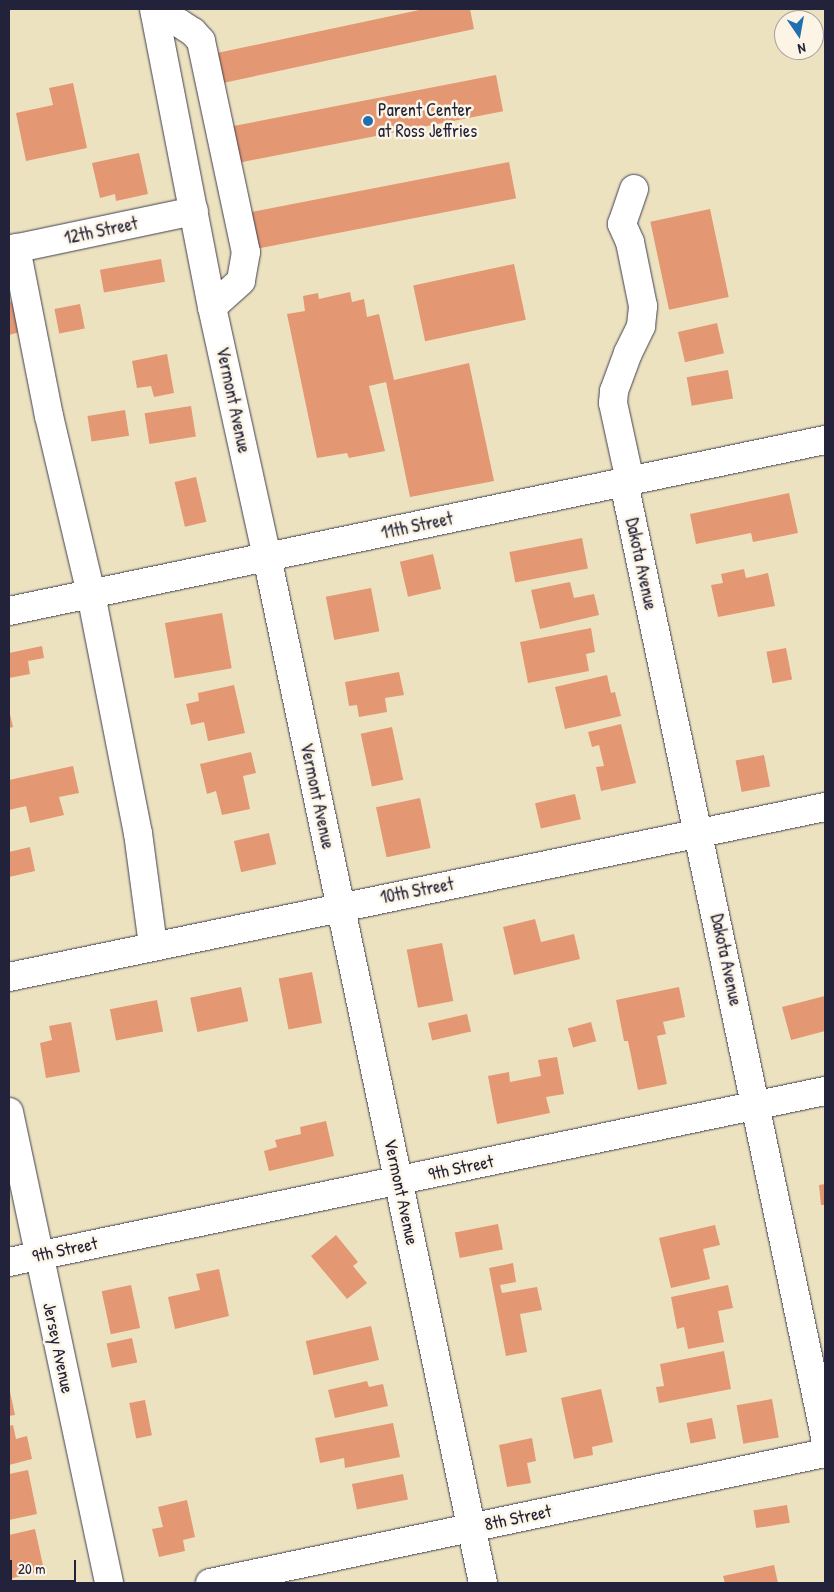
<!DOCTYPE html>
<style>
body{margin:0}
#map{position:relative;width:834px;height:1592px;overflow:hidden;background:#ece2c0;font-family:"Patrick Hand",sans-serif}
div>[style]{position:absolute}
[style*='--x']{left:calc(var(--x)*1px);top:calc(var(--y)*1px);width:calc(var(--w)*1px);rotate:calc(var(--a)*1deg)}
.building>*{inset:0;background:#e49773;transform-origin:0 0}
.roads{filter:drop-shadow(0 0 1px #403f4f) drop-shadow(0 0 1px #403f4f)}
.minor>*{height:28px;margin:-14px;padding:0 14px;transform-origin:14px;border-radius:14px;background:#fff}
.dots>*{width:14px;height:14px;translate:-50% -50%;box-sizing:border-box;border:2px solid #fcf5e5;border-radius:50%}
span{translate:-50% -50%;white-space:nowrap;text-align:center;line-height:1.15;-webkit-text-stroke:5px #fcf5e5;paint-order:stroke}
.poi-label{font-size:18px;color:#22223b}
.left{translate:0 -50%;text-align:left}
.street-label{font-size:18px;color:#22223b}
.frame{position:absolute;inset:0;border:10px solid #22223b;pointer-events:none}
.north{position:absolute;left:774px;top:10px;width:50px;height:50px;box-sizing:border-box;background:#fcf5e5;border:1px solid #a5a1a1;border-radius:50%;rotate:168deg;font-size:14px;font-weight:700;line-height:20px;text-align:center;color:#22223b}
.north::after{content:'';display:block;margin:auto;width:18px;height:22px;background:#1f6fb2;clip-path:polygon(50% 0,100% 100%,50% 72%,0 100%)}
.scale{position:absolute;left:10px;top:1560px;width:66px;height:22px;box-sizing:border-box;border:2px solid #22223b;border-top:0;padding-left:6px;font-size:15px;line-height:18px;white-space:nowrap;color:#22223b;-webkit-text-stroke:4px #fcf5e5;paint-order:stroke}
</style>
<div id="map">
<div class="building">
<i style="clip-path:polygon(424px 9px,470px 9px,474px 29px,223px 83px,217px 53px)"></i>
<i style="left:496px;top:75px;width:37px;height:269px;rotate:79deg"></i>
<i style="clip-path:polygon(73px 83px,87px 148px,26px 161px,16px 113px,53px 105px,49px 88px)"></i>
<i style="clip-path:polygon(139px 153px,148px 194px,116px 201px,115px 194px,100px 198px,92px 163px)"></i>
<i style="left:509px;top:162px;width:37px;height:264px;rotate:79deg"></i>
<i style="left:710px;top:209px;width:90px;height:61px;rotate:78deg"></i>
<i style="left:161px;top:259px;width:23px;height:62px;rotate:80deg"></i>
<i style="left:514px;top:264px;width:57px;height:103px;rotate:78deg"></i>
<i style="clip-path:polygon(350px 292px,352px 302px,364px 299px,367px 317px,379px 314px,394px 380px,469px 363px,494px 481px,410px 497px,386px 382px,369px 386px,385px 451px,349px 458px,347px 453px,317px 458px,287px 314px,305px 311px,303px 296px,318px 293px,319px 299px)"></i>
<i style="clip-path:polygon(19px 300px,27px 330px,9px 335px,9px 302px)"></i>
<i style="left:80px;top:304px;width:25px;height:26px;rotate:79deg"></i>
<i style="left:717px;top:323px;width:31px;height:40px;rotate:77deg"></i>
<i style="clip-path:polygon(167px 354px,174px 393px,154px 397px,151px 386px,137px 388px,132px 361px)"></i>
<i style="left:728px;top:370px;width:29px;height:42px;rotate:80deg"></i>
<i style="left:191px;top:406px;width:31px;height:47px;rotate:81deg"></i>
<i style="left:125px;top:410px;width:26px;height:38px;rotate:81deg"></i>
<i style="left:196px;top:477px;width:46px;height:22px;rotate:77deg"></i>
<i style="clip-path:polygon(789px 493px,798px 533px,753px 542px,751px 533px,696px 544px,690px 514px)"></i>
<i style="left:582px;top:538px;width:31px;height:74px;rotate:79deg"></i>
<i style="left:433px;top:554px;width:36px;height:34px;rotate:77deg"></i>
<i style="clip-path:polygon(744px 569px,746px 578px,768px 573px,775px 606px,718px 617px,711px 585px,723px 583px,721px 574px)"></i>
<i style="clip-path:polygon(570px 582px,574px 598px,594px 594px,599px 615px,540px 629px,531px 590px)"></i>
<i style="left:371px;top:588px;width:44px;height:46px;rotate:79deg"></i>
<i style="left:222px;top:613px;width:56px;height:58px;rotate:80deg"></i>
<i style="clip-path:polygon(591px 628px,595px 652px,586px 654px,589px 671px,528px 683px,520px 642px)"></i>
<i style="clip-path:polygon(42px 646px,44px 658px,28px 661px,30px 674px,9px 678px,9px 653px)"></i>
<i style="left:786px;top:648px;width:32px;height:20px;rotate:79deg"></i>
<i style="clip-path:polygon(399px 672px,404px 695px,385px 698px,387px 712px,359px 717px,357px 705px,349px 706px,345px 682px)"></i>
<i style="clip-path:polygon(607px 675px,611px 693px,615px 692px,621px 716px,565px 729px,555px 687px)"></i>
<i style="clip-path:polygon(234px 685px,245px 733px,208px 741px,204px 722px,191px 725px,186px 704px,199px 701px,198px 693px)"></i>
<i style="clip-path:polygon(9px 710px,13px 727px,9px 728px)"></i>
<i style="clip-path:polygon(621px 724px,636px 783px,601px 791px,596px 767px,604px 766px,599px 745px,592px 747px,588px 732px)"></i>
<i style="left:392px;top:727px;width:54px;height:32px;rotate:78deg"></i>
<i style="clip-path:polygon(251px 752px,256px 773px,243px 776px,250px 809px,222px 815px,216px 791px,207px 794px,200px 764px)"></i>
<i style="left:764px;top:755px;width:32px;height:29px;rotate:79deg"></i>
<i style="clip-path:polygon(73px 766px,79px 793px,59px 797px,64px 815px,30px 823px,26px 806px,9px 810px,9px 780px)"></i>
<i style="left:575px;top:794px;width:26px;height:41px;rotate:77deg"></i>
<i style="left:420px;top:798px;width:51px;height:45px;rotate:78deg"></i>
<i style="left:269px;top:833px;width:32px;height:36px;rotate:77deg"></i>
<i style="clip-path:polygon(30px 847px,35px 871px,9px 877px,9px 852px)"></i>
<i style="clip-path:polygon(535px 919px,541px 942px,574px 934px,580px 959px,514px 975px,503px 927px)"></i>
<i style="left:442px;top:943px;width:59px;height:36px;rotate:79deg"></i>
<i style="left:312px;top:972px;width:52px;height:34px;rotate:79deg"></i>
<i style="left:241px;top:987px;width:35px;height:52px;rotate:78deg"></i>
<i style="clip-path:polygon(679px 987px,685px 1017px,663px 1022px,666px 1034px,657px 1036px,667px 1084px,638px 1090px,628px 1041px,624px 1041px,616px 1000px)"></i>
<i style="clip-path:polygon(825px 996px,825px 1031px,791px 1040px,782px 1007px)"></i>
<i style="left:157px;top:1000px;width:32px;height:48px;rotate:79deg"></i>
<i style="left:467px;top:1014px;width:18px;height:40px;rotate:77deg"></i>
<i style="clip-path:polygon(71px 1022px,80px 1072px,46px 1078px,40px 1043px,52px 1040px,49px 1026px)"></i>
<i style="left:591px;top:1022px;width:20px;height:24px;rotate:75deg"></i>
<i style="clip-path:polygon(557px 1057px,564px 1094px,546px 1097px,550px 1113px,497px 1124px,488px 1076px,509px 1072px,510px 1082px,541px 1076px,538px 1060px)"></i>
<i style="clip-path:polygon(326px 1121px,334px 1156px,269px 1171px,264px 1151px,277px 1147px,275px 1140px,301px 1134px,300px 1127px)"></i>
<i style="clip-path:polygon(825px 1184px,825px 1205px,821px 1205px,819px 1185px)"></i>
<i style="left:498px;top:1224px;width:26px;height:44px;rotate:79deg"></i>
<i style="clip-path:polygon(715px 1225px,720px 1245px,703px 1249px,710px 1279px,671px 1288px,659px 1238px)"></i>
<i style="clip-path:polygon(336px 1235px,358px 1262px,353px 1266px,367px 1283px,347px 1299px,311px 1256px)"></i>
<i style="clip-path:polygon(513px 1263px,516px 1282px,500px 1285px,502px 1293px,537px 1287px,542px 1310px,520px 1314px,527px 1352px,506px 1356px,489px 1268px)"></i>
<i style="clip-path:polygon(219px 1269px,229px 1316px,175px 1329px,168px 1297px,200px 1290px,196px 1274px)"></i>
<i style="left:131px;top:1285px;width:44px;height:30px;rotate:78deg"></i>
<i style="clip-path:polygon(728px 1285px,733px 1308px,718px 1311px,724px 1342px,688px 1349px,684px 1327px,677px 1329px,671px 1297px)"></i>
<i style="left:371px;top:1326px;width:35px;height:67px;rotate:77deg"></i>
<i style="left:132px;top:1338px;width:25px;height:26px;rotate:78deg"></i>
<i style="clip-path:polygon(724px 1351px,731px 1389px,659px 1403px,656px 1387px,664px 1386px,660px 1364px)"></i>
<i style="clip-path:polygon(367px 1381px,369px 1387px,383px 1384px,388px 1406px,335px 1418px,328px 1390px)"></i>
<i style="clip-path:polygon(9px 1387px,15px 1415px,9px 1416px)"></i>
<i style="clip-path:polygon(601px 1389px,613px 1442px,592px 1447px,593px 1455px,574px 1459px,561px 1398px)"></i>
<i style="left:772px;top:1399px;width:39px;height:36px;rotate:80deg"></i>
<i style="left:145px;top:1400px;width:36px;height:16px;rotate:79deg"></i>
<i style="left:712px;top:1418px;width:21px;height:26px;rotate:79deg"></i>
<i style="clip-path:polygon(393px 1423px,400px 1457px,345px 1468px,344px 1458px,320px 1463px,315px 1438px)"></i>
<i style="clip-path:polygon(13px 1425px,16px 1439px,27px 1436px,32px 1459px,9px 1465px,9px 1426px)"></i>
<i style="clip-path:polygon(532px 1438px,536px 1461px,527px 1463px,531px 1483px,507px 1487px,499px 1445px)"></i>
<i style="clip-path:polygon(28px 1470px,37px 1514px,9px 1520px,9px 1474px)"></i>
<i style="left:403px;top:1474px;width:26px;height:52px;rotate:79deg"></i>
<i style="clip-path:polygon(187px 1500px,195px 1537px,183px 1540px,185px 1551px,159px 1557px,152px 1529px,163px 1527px,158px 1507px)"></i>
<i style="left:787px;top:1505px;width:18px;height:34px;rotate:81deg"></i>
<i style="clip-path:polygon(35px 1529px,44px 1570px,9px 1579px,9px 1535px)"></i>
<i style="clip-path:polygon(774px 1565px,778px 1583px,725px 1583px,723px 1576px)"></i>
</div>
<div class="roads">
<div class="minor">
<i style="--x:154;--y:9;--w:304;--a:79"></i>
<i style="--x:212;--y:307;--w:256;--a:77.6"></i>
<i style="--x:267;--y:557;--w:1048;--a:78.11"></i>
<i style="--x:155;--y:13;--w:26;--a:23"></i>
<i style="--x:179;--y:23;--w:17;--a:33"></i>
<i style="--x:193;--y:32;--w:12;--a:48"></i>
<i style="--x:201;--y:41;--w:216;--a:78"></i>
<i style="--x:246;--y:252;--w:29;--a:100"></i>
<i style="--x:241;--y:281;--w:39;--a:138"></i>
<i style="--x:16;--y:248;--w:171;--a:78.9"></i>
<i style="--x:49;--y:416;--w:183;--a:76.7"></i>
<i style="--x:91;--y:594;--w:244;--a:78.9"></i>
<i style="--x:138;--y:833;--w:114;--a:82.4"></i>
<i style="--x:9;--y:250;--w:189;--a:-11.9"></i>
<i style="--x:630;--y:481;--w:80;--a:-102.3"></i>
<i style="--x:613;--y:403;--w:12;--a:-85"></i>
<i style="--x:614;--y:391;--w:40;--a:-69.8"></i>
<i style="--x:628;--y:353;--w:30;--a:-64"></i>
<i style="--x:641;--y:326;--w:20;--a:-84"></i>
<i style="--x:643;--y:306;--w:65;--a:-101.5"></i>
<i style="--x:630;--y:242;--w:20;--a:-114"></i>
<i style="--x:622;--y:224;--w:37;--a:-71"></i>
<i style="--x:624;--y:483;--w:975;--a:78.1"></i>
<i style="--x:9;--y:611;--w:834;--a:-11.84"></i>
<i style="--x:9;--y:977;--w:834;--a:-11.77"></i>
<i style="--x:9;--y:1112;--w:481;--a:78"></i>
<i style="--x:9;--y:1262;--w:834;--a:-11.84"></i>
<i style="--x:210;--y:1583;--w:629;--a:-11.94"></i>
</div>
</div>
<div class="dots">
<i style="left:368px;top:121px;background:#1f6fb2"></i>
</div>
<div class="poi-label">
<span class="left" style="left:378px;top:121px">Parent Center<br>at Ross Jeffries</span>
</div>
<div class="street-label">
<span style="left:101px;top:231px;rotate:-12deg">12th Street</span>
<span style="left:233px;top:400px;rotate:78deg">Vermont Avenue</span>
<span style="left:417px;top:526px;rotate:-12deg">11th Street</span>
<span style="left:641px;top:564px;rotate:78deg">Dakota Avenue</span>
<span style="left:317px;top:796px;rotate:78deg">Vermont Avenue</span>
<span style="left:417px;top:891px;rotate:-11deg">10th Street</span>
<span style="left:726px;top:960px;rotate:78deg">Dakota Avenue</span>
<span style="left:461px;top:1168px;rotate:-12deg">9th Street</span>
<span style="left:401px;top:1192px;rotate:78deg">Vermont Avenue</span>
<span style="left:65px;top:1250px;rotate:-12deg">9th Street</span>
<span style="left:58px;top:1348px;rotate:78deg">Jersey Avenue</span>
<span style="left:518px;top:1518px;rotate:-12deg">8th Street</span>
</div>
<div class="frame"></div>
<div class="north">N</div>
<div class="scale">20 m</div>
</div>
